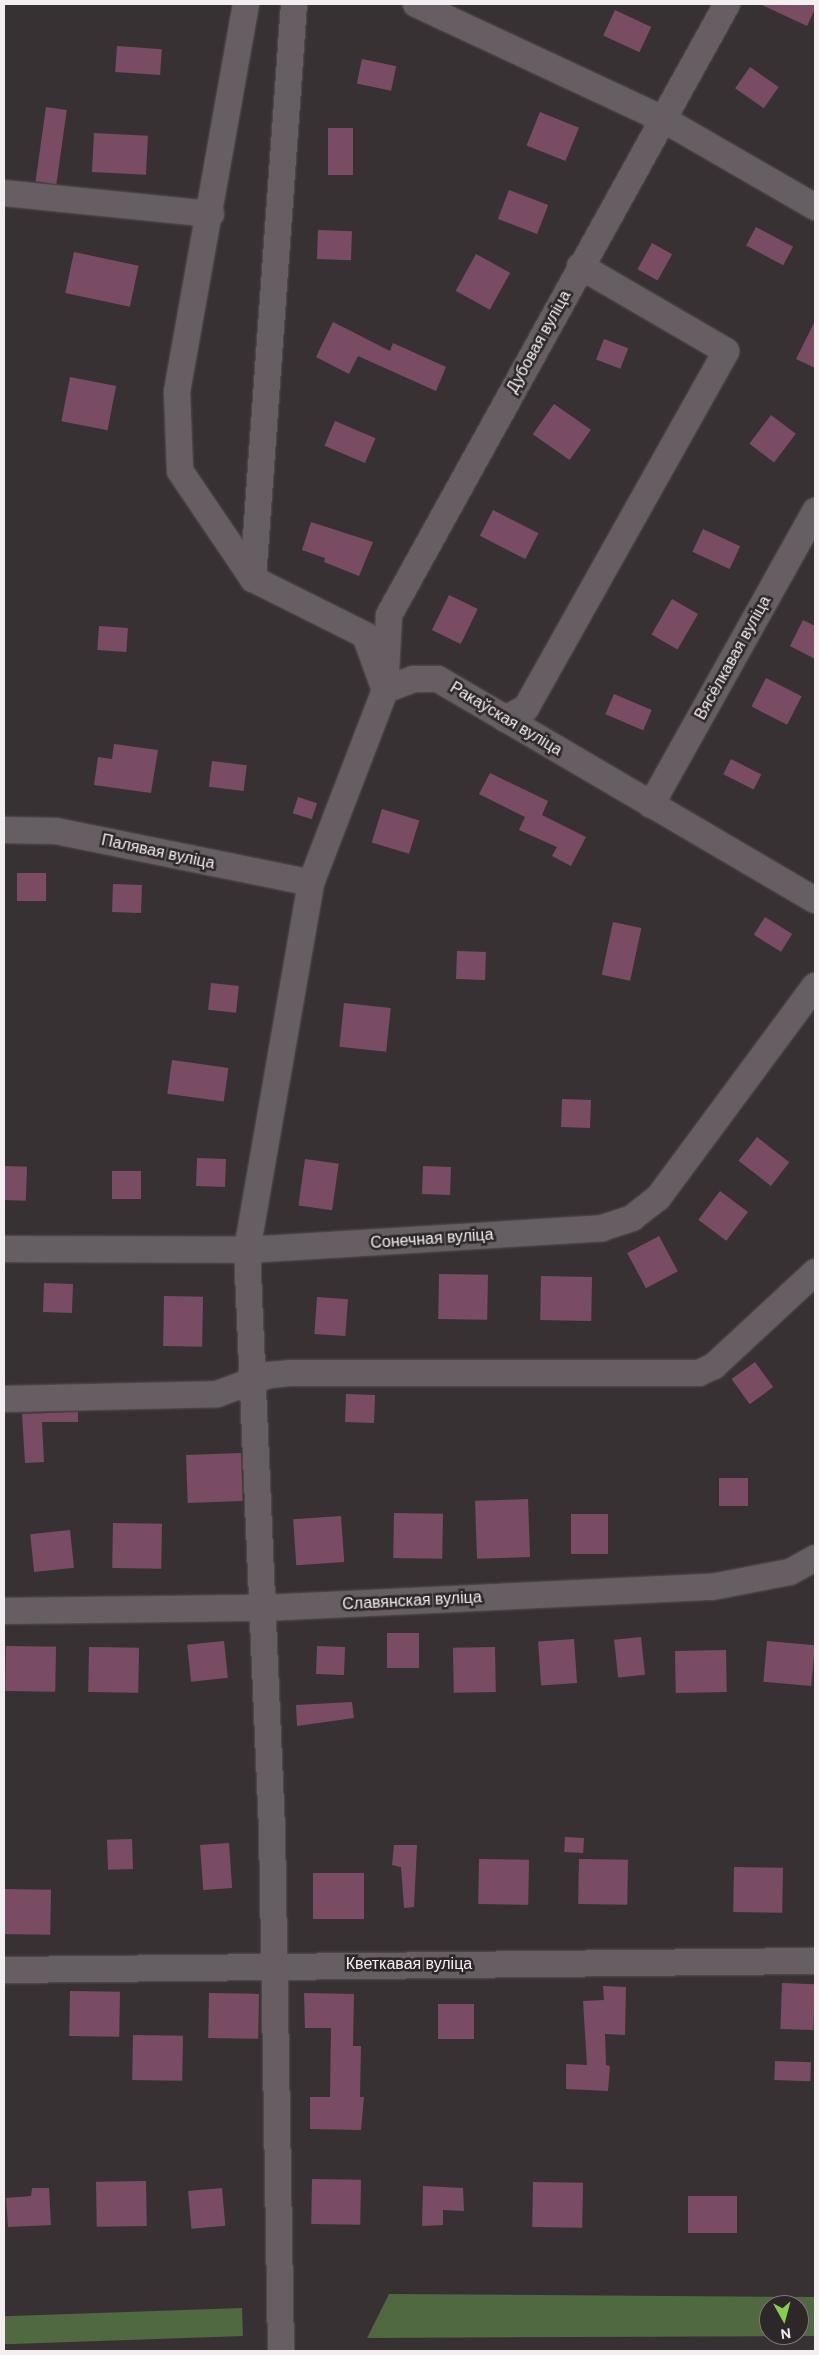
<!DOCTYPE html>
<meta charset="utf-8">
<style>
body{margin:0}
#map{position:relative;width:819px;height:2355px;overflow:hidden;background:#383134;font-family:"DM Sans",sans-serif}
div>[style]{position:absolute}
[style*='--x']{left:calc(var(--x)*1px);top:calc(var(--y)*1px);width:calc(var(--w)*1px);rotate:calc(var(--a)*1deg)}
.forest>*{inset:0;background:#506940;transform-origin:0 0}
.building>*{inset:0;background:#794c64;transform-origin:0 0}
.roads{filter:drop-shadow(0 0 1px #565153) drop-shadow(0 0 1px #565153)}
.minor>*{height:26px;margin:-13px;padding:0 13px;transform-origin:13px;border-radius:13px;background:#665e62}
span{translate:-50% -50%;white-space:nowrap;text-align:center;line-height:1.15;-webkit-text-stroke:5px #2d272a;paint-order:stroke}
.street-label{font-size:16px;color:#f3eff1}
.frame{position:absolute;inset:0;border:5px solid #f3eff1;pointer-events:none}
.north{position:absolute;left:759px;top:2295px;width:50px;height:50px;box-sizing:border-box;background:#2d272a;border:1px solid #7c777a;border-radius:50%;rotate:173deg;font-size:14px;font-weight:700;line-height:20px;text-align:center;color:#f3eff1}
.north::after{content:'';display:block;margin:auto;width:18px;height:22px;background:#85cf4c;clip-path:polygon(50% 0,100% 100%,50% 72%,0 100%)}
</style>
<div id="map">
<div class="forest">
<i style="clip-path:polygon(evenodd,389px 2294px,815px 2297px,815px 2336px,367px 2338px,389px 2294px,769px 2305px,799px 2305px,799px 2335px,769px 2335px,769px 2305px)"></i>
<i style="left:242px;top:2308px;width:28px;height:238px;rotate:88deg"></i>
</div>
<div class="building">
<i style="clip-path:polygon(760px 4px,815px 4px,815px 9px,807px 26px)"></i>
<i style="left:615px;top:10px;width:40px;height:28px;rotate:25deg"></i>
<i style="left:117px;top:46px;width:45px;height:26px;rotate:4deg"></i>
<i style="left:362px;top:59px;width:35px;height:25px;rotate:12deg"></i>
<i style="left:750px;top:67px;width:35px;height:26px;rotate:35deg"></i>
<i style="left:46px;top:107px;width:21px;height:75px;rotate:8deg"></i>
<i style="left:540px;top:112px;width:42px;height:36px;rotate:22deg"></i>
<i style="left:328px;top:128px;width:25px;height:47px"></i>
<i style="left:94px;top:133px;width:54px;height:39px;rotate:3deg"></i>
<i style="left:509px;top:190px;width:42px;height:31px;rotate:21deg"></i>
<i style="left:756px;top:227px;width:42px;height:21px;rotate:28deg"></i>
<i style="left:318px;top:230px;width:34px;height:29px;rotate:2deg"></i>
<i style="left:652px;top:243px;width:23px;height:30px;rotate:29deg"></i>
<i style="left:74px;top:252px;width:66px;height:42px;rotate:12deg"></i>
<i style="left:476px;top:254px;width:39px;height:42px;rotate:29deg"></i>
<i style="clip-path:polygon(815px 321px,815px 368px,796px 359px)"></i>
<i style="clip-path:polygon(333px 322px,390px 351px,393px 343px,446px 367px,436px 391px,358px 356px,349px 374px,316px 357px)"></i>
<i style="left:604px;top:339px;width:26px;height:22px;rotate:21deg"></i>
<i style="left:70px;top:377px;width:47px;height:45px;rotate:11deg"></i>
<i style="left:554px;top:404px;width:45px;height:37px;rotate:35deg"></i>
<i style="left:771px;top:415px;width:31px;height:36px;rotate:37deg"></i>
<i style="left:335px;top:421px;width:44px;height:27px;rotate:23deg"></i>
<i style="left:493px;top:510px;width:51px;height:29px;rotate:27deg"></i>
<i style="clip-path:polygon(311px 522px,373px 542px,359px 576px,324px 562px,325px 558px,302px 550px)"></i>
<i style="left:703px;top:529px;width:41px;height:25px;rotate:25deg"></i>
<i style="left:449px;top:595px;width:32px;height:39px;rotate:26deg"></i>
<i style="left:672px;top:599px;width:30px;height:41px;rotate:30deg"></i>
<i style="clip-path:polygon(803px 620px,815px 626px,815px 659px,790px 646px)"></i>
<i style="left:99px;top:626px;width:29px;height:24px;rotate:4deg"></i>
<i style="left:766px;top:678px;width:40px;height:32px;rotate:27deg"></i>
<i style="left:614px;top:694px;width:41px;height:22px;rotate:23deg"></i>
<i style="clip-path:polygon(114px 744px,158px 750px,151px 793px,94px 785px,98px 757px,112px 759px)"></i>
<i style="left:731px;top:759px;width:34px;height:17px;rotate:27deg"></i>
<i style="left:212px;top:761px;width:35px;height:26px;rotate:7deg"></i>
<i style="clip-path:polygon(490px 773px,548px 801px,542px 815px,586px 837px,571px 866px,552px 856px,557px 847px,519px 830px,525px 817px,479px 794px)"></i>
<i style="left:298px;top:797px;width:20px;height:17px;rotate:18deg"></i>
<i style="left:382px;top:809px;width:39px;height:35px;rotate:17deg"></i>
<i style="left:17px;top:873px;width:29px;height:28px"></i>
<i style="left:113px;top:884px;width:29px;height:28px;rotate:2deg"></i>
<i style="left:765px;top:917px;width:32px;height:21px;rotate:32deg"></i>
<i style="left:613px;top:922px;width:29px;height:54px;rotate:12deg"></i>
<i style="left:457px;top:951px;width:29px;height:28px;rotate:2deg"></i>
<i style="left:211px;top:983px;width:28px;height:27px;rotate:6deg"></i>
<i style="left:344px;top:1003px;width:47px;height:44px;rotate:6deg"></i>
<i style="left:172px;top:1060px;width:57px;height:34px;rotate:8deg"></i>
<i style="left:562px;top:1099px;width:29px;height:28px;rotate:2deg"></i>
<i style="left:757px;top:1137px;width:41px;height:30px;rotate:38deg"></i>
<i style="left:197px;top:1158px;width:29px;height:28px;rotate:2deg"></i>
<i style="left:305px;top:1159px;width:34px;height:47px;rotate:8deg"></i>
<i style="left:4px;top:1166px;width:23px;height:34px;rotate:2deg"></i>
<i style="left:423px;top:1166px;width:28px;height:28px;rotate:2deg"></i>
<i style="left:112px;top:1171px;width:29px;height:28px"></i>
<i style="left:720px;top:1191px;width:35px;height:36px;rotate:37deg"></i>
<i style="left:659px;top:1236px;width:40px;height:36px;rotate:62deg"></i>
<i style="left:439px;top:1274px;width:49px;height:45px;rotate:1deg"></i>
<i style="left:541px;top:1276px;width:51px;height:44px;rotate:1deg"></i>
<i style="left:44px;top:1283px;width:29px;height:29px;rotate:2deg"></i>
<i style="left:164px;top:1296px;width:39px;height:50px;rotate:1deg"></i>
<i style="left:317px;top:1297px;width:31px;height:37px;rotate:4deg"></i>
<i style="left:755px;top:1362px;width:31px;height:29px;rotate:54deg"></i>
<i style="left:346px;top:1394px;width:29px;height:28px;rotate:2deg"></i>
<i style="clip-path:polygon(78px 1412px,78px 1422px,42px 1422px,44px 1462px,25px 1463px,22px 1414px)"></i>
<i style="left:241px;top:1453px;width:48px;height:55px;rotate:88deg"></i>
<i style="left:719px;top:1478px;width:29px;height:28px"></i>
<i style="left:528px;top:1499px;width:58px;height:53px;rotate:88deg"></i>
<i style="left:394px;top:1513px;width:49px;height:45px;rotate:1deg"></i>
<i style="left:571px;top:1514px;width:37px;height:40px"></i>
<i style="left:341px;top:1516px;width:46px;height:48px;rotate:86deg"></i>
<i style="left:113px;top:1523px;width:49px;height:45px;rotate:1deg"></i>
<i style="left:70px;top:1530px;width:38px;height:40px;rotate:84deg"></i>
<i style="left:387px;top:1633px;width:32px;height:35px"></i>
<i style="left:641px;top:1637px;width:38px;height:27px;rotate:84deg"></i>
<i style="left:574px;top:1639px;width:44px;height:36px;rotate:86deg"></i>
<i style="left:224px;top:1641px;width:37px;height:37px;rotate:84deg"></i>
<i style="left:767px;top:1641px;width:48px;height:41px;rotate:5deg"></i>
<i style="left:6px;top:1646px;width:50px;height:45px;rotate:1deg"></i>
<i style="left:317px;top:1646px;width:28px;height:28px;rotate:2deg"></i>
<i style="left:89px;top:1647px;width:50px;height:45px;rotate:1deg"></i>
<i style="left:495px;top:1647px;width:45px;height:42px;rotate:89deg"></i>
<i style="left:726px;top:1650px;width:42px;height:51px;rotate:89deg"></i>
<i style="clip-path:polygon(352px 1702px,354px 1718px,297px 1726px,296px 1705px)"></i>
<i style="left:565px;top:1837px;width:19px;height:15px;rotate:3deg"></i>
<i style="left:132px;top:1839px;width:30px;height:25px;rotate:88deg"></i>
<i style="left:229px;top:1843px;width:45px;height:29px;rotate:86deg"></i>
<i style="clip-path:polygon(394px 1845px,417px 1845px,414px 1907px,404px 1908px,401px 1867px,392px 1865px)"></i>
<i style="left:479px;top:1859px;width:50px;height:45px;rotate:1deg"></i>
<i style="left:579px;top:1859px;width:49px;height:45px;rotate:1deg"></i>
<i style="left:734px;top:1867px;width:49px;height:45px;rotate:1deg"></i>
<i style="left:313px;top:1873px;width:51px;height:46px"></i>
<i style="left:4px;top:1889px;width:47px;height:45px;rotate:1deg"></i>
<i style="left:782px;top:1983px;width:33px;height:46px;rotate:2deg"></i>
<i style="clip-path:polygon(603px 1986px,626px 1987px,625px 2035px,605px 2034px,606px 2065px,610px 2066px,608px 2091px,566px 2089px,566px 2064px,587px 2065px,583px 2001px,604px 2000px)"></i>
<i style="left:70px;top:1991px;width:50px;height:45px;rotate:1deg"></i>
<i style="left:209px;top:1993px;width:50px;height:45px;rotate:1deg"></i>
<i style="clip-path:polygon(304px 1993px,354px 1994px,353px 2046px,361px 2046px,360px 2097px,364px 2097px,361px 2130px,310px 2129px,310px 2097px,330px 2097px,331px 2028px,305px 2028px)"></i>
<i style="left:438px;top:2004px;width:36px;height:35px"></i>
<i style="left:133px;top:2035px;width:50px;height:45px;rotate:1deg"></i>
<i style="left:775px;top:2061px;width:36px;height:19px;rotate:2deg"></i>
<i style="left:312px;top:2179px;width:49px;height:45px;rotate:1deg"></i>
<i style="left:146px;top:2181px;width:45px;height:50px;rotate:89deg"></i>
<i style="left:533px;top:2182px;width:50px;height:45px;rotate:1deg"></i>
<i style="clip-path:polygon(423px 2186px,463px 2188px,464px 2211px,443px 2210px,443px 2225px,422px 2226px)"></i>
<i style="clip-path:polygon(32px 2188px,49px 2188px,51px 2225px,8px 2227px,6px 2198px,31px 2196px)"></i>
<i style="left:222px;top:2188px;width:38px;height:34px;rotate:85deg"></i>
<i style="left:737px;top:2196px;width:37px;height:49px;rotate:90deg"></i>
</div>
<div class="roads">
<div class="minor">
<i style="--x:246;--y:4;--w:394;--a:100.1"></i>
<i style="--x:177;--y:392;--w:79;--a:87.8"></i>
<i style="--x:180;--y:471;--w:130;--a:55.9"></i>
<i style="--x:253;--y:579;--w:125;--a:26.6"></i>
<i style="--x:365;--y:635;--w:59;--a:70"></i>
<i style="--x:385;--y:690;--w:30;--a:-21"></i>
<i style="--x:413;--y:679;--w:25;--a:0"></i>
<i style="--x:438;--y:679;--w:437;--a:30.4"></i>
<i style="--x:416;--y:4;--w:270;--a:25"></i>
<i style="--x:661;--y:118;--w:178;--a:30"></i>
<i style="--x:4;--y:193;--w:208;--a:5.8"></i>
<i style="--x:253;--y:579;--w:576;--a:-85.92"></i>
<i style="--x:505;--y:719;--w:24;--a:-28"></i>
<i style="--x:526;--y:708;--w:409;--a:-60.7"></i>
<i style="--x:726;--y:351;--w:169;--a:-149.8"></i>
<i style="--x:651;--y:805;--w:337;--a:-60.8"></i>
<i style="--x:4;--y:830;--w:52;--a:1.1"></i>
<i style="--x:56;--y:831;--w:260;--a:11.5"></i>
<i style="--x:4;--y:1249;--w:243;--a:0.2"></i>
<i style="--x:247;--y:1250;--w:356;--a:-3.5"></i>
<i style="--x:602;--y:1228;--w:32;--a:-18"></i>
<i style="--x:632;--y:1218;--w:33;--a:-38"></i>
<i style="--x:658;--y:1198;--w:264;--a:-53.5"></i>
<i style="--x:4;--y:1399;--w:213;--a:-1.3"></i>
<i style="--x:217;--y:1394;--w:55;--a:-20.1"></i>
<i style="--x:269;--y:1375;--w:21;--a:-5"></i>
<i style="--x:290;--y:1373;--w:409;--a:0"></i>
<i style="--x:699;--y:1373;--w:17;--a:-25"></i>
<i style="--x:714;--y:1366;--w:138;--a:-42.9"></i>
<i style="--x:4;--y:1611;--w:259;--a:-0.7"></i>
<i style="--x:263;--y:1608;--w:449;--a:-2.7"></i>
<i style="--x:712;--y:1587;--w:79;--a:-10.9"></i>
<i style="--x:790;--y:1572;--w:29;--a:-29"></i>
<i style="--x:4;--y:1970;--w:811;--a:-0.64"></i>
<i style="--x:281;--y:2351;--w:522;--a:-90.99"></i>
<i style="--x:272;--y:1829;--w:580;--a:-92.47"></i>
<i style="--x:247;--y:1250;--w:373;--a:-80.1"></i>
<i style="--x:311;--y:883;--w:207;--a:-69"></i>
<i style="--x:385;--y:690;--w:75;--a:-86.9"></i>
<i style="--x:389;--y:615;--w:698;--a:-61.05"></i>
</div>
</div>
<div class="street-label">
<span style="left:539px;top:342px;rotate:-61deg">Дубовая вуліца</span>
<span style="left:733px;top:658px;rotate:-61deg">Вясёлкавая вуліца</span>
<span style="left:506px;top:719px;rotate:31deg">Ракаўская вуліца</span>
<span style="left:158px;top:852px;rotate:12deg">Палявая вуліца</span>
<span style="left:432px;top:1239px;rotate:-4deg">Сонечная вуліца</span>
<span style="left:412px;top:1601px;rotate:-3deg">Славянская вуліца</span>
<span style="left:409px;top:1964px">Кветкавая вуліца</span>
</div>
<div class="frame"></div>
<div class="north">N</div>
</div>
